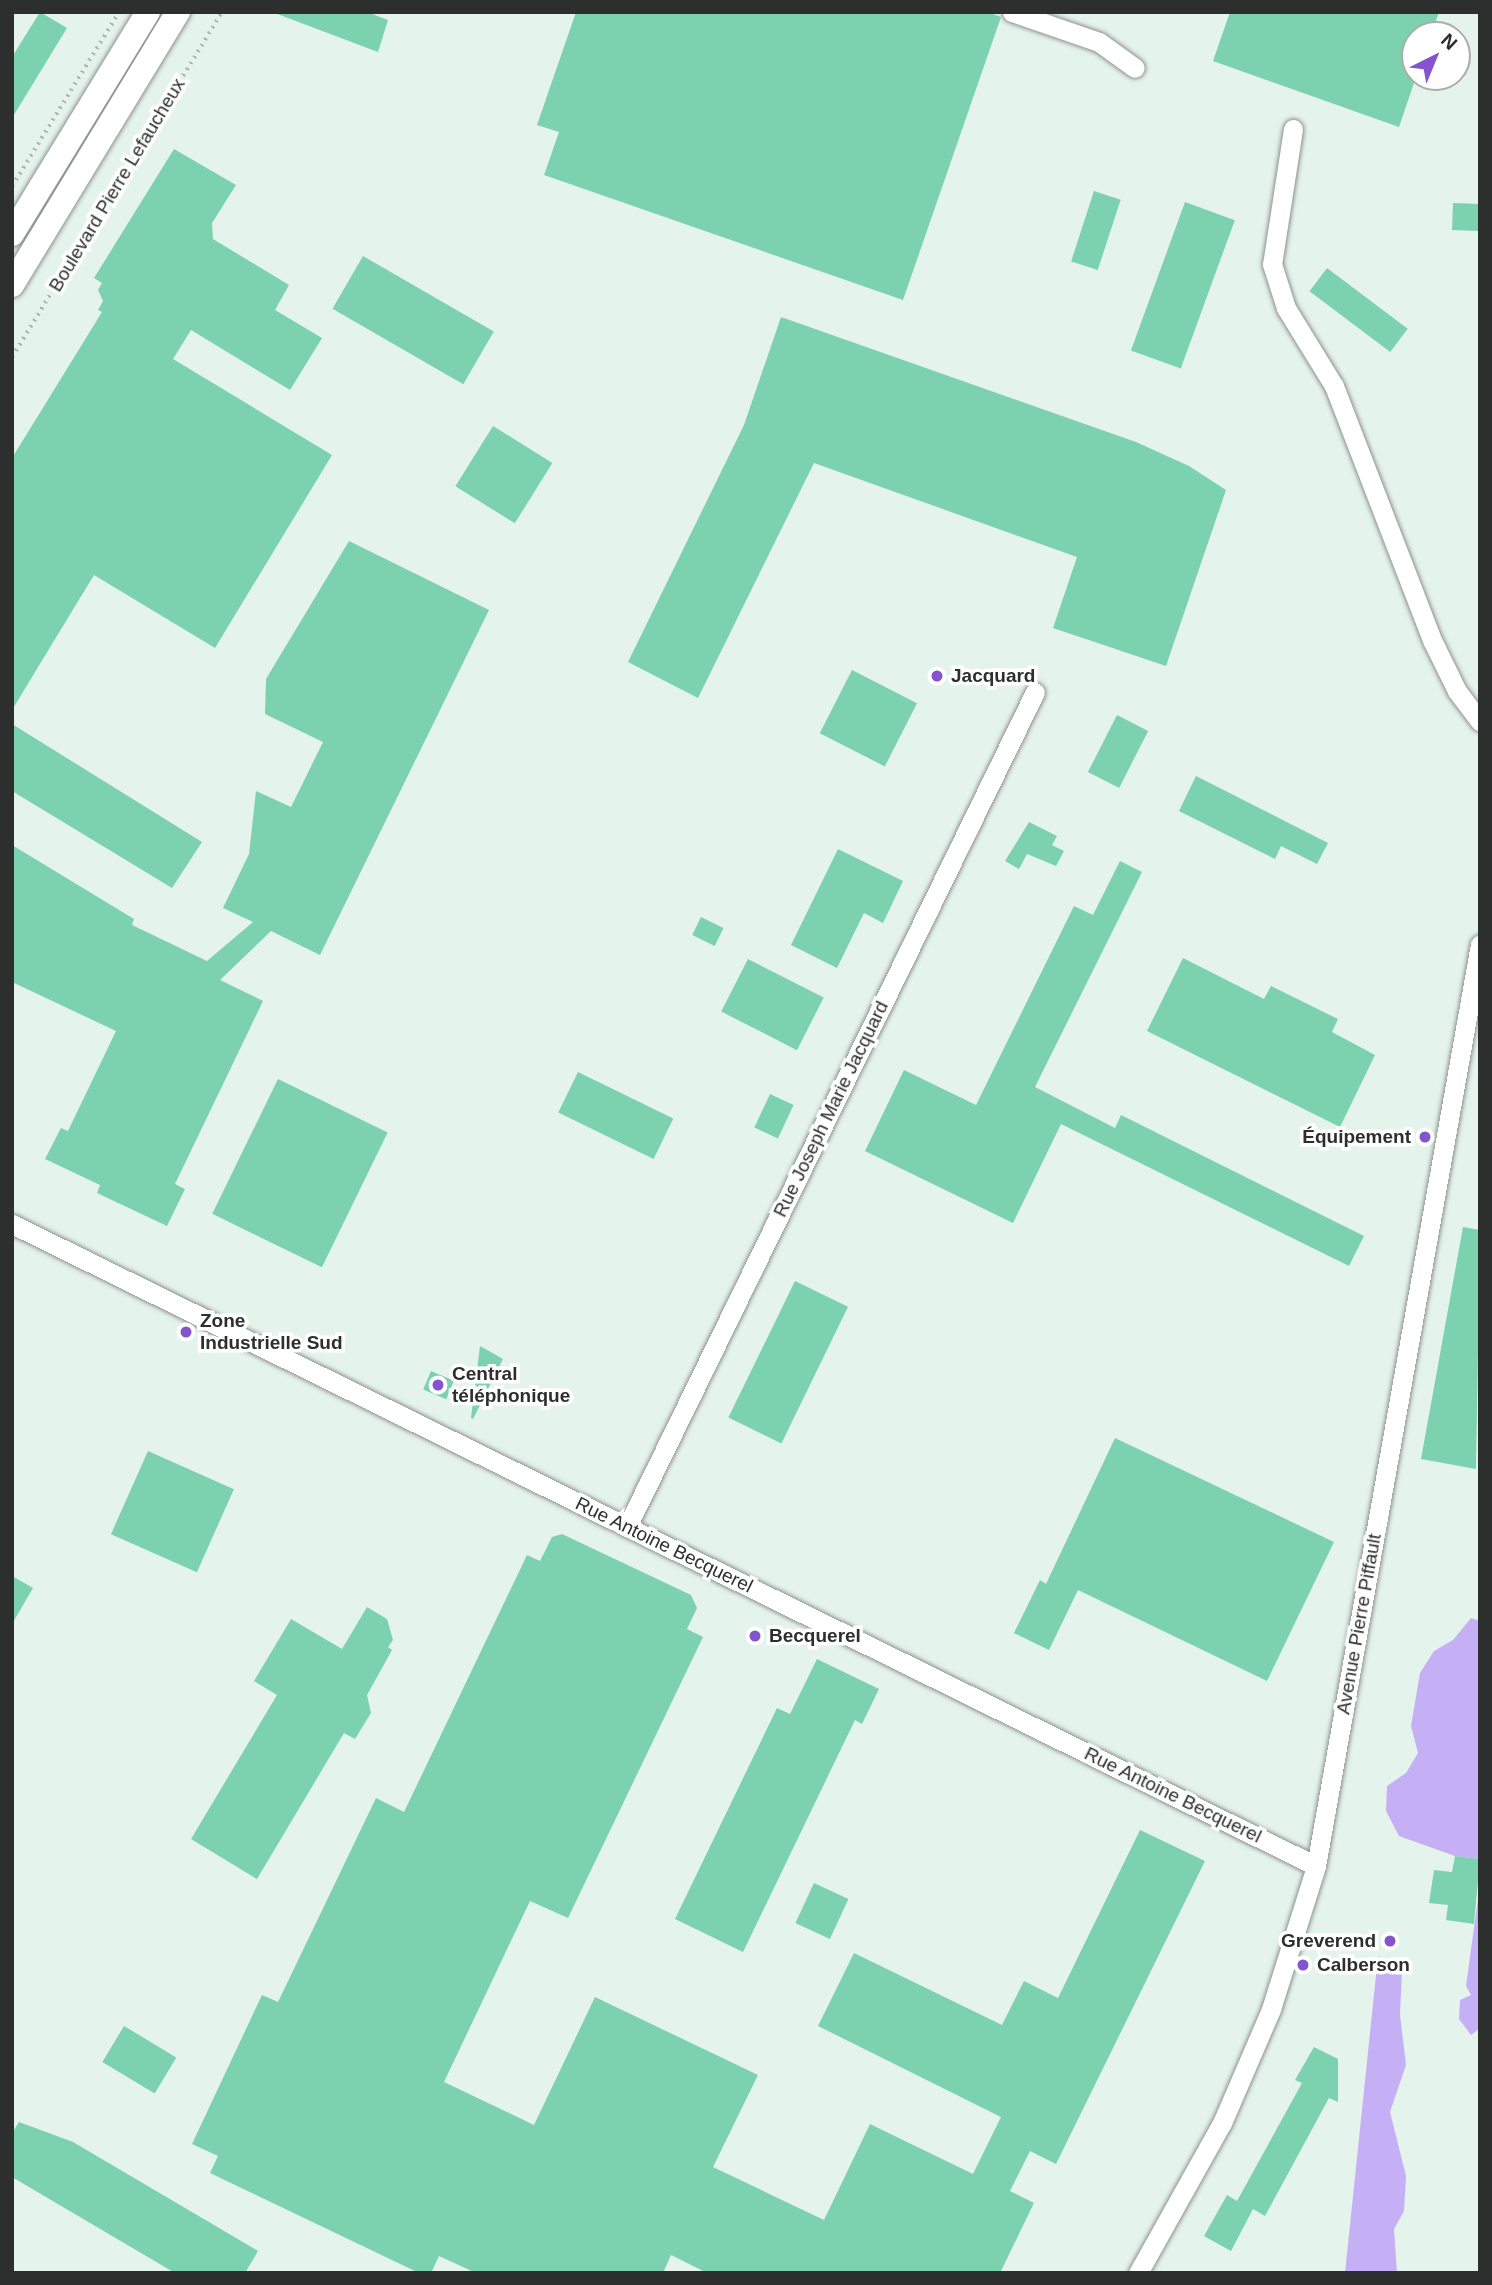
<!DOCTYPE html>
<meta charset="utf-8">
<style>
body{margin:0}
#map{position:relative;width:1492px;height:2285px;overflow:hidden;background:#f7fdfa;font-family:Arial,sans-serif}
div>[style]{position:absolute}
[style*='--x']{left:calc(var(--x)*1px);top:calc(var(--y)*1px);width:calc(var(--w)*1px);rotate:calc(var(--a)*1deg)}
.built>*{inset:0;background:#e5f3ed}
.forest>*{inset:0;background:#c5b0f5}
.building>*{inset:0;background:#7cd2ae;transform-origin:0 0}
.path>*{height:3.5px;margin-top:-1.75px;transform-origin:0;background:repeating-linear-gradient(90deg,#afb3b1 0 2px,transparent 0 7px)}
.roads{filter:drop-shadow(0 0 2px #8d928f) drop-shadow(0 0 2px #8d928f)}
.minor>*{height:19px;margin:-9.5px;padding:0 9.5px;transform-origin:9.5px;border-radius:9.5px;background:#fff}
.major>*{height:24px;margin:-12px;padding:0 12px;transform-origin:12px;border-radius:12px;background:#fff}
.dots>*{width:19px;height:19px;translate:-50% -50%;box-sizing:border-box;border:4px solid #fff;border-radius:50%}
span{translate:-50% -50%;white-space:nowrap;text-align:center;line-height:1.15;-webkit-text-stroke:7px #fff;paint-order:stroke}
.street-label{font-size:19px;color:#2d2f2e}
.poi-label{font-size:19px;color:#2d2f2e;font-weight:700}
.left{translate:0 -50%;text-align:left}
.right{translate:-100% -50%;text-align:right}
.frame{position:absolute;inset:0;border:14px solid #2d2f2e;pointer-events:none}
.north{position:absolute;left:1401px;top:21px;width:70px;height:70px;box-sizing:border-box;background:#fff;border:2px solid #abacab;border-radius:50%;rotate:43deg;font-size:19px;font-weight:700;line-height:28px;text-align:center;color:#2d2f2e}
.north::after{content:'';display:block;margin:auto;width:24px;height:32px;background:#8354cd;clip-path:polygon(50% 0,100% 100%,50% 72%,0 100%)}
</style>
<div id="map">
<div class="built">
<i style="clip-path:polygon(evenodd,12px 12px,1480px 12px,1480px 2273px,12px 2273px,12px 12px,1415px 35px,1457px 35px,1457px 77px,1415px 77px,1415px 35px)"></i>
</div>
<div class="forest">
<i style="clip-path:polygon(1471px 1618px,1480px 1621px,1480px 1859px,1455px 1856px,1399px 1836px,1386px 1811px,1387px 1786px,1406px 1773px,1418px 1753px,1411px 1726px,1420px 1673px,1434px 1651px,1453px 1640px)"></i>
<i style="clip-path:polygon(1480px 1884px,1480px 2028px,1471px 2035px,1459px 2019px,1460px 2000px,1471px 1995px,1466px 1986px)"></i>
<i style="clip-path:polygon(1378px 1956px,1402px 1971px,1400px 2015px,1406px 2065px,1390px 2112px,1406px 2176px,1404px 2211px,1394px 2229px,1397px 2273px,1345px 2273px)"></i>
</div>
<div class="building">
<i style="clip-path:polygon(40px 12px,67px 28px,12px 118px,12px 57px)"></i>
<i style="clip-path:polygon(272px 12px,367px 12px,388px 20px,378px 52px)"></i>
<i style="clip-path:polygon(576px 12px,988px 12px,1001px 17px,903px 300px,544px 175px,559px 132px,537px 125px)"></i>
<i style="clip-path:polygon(1230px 12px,1439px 12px,1431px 35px,1415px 35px,1415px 80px,1399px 127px,1213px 61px)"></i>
<i style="clip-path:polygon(174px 149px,236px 185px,212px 223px,213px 239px,289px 285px,275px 310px,322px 338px,290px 390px,191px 330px,173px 359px,332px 455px,215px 648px,94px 575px,12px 710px,12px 458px,102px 312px,98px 310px,103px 301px,98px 290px,102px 283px,94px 278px)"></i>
<i style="left:1094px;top:191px;width:28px;height:74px;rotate:18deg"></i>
<i style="left:1185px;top:202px;width:53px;height:158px;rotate:20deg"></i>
<i style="left:1453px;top:203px;width:27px;height:27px;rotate:2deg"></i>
<i style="left:363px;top:256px;width:151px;height:61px;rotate:30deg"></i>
<i style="left:1327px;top:268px;width:101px;height:29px;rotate:37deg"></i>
<i style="clip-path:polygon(781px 317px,1136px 442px,1189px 466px,1226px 490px,1166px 666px,1053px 628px,1077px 557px,814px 463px,698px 698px,628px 662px,744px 425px)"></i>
<i style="left:493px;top:426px;width:70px;height:71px;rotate:32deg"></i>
<i style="clip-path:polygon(349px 541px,489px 610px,320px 955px,271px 931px,220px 980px,263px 1001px,175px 1184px,185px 1189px,167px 1226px,97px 1193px,100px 1185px,45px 1159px,61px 1128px,68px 1131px,116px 1031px,12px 982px,12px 845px,134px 919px,132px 925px,207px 961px,253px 922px,223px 908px,249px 854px,256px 791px,291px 807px,323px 742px,265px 714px,266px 679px)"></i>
<i style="left:852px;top:670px;width:73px;height:71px;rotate:27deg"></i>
<i style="left:1117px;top:715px;width:35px;height:64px;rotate:27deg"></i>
<i style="clip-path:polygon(12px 724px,202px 842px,172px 888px,12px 791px)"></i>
<i style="clip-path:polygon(1196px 776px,1328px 843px,1317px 864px,1281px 846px,1275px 859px,1179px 811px)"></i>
<i style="clip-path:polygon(1029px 822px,1057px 836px,1052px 845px,1064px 851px,1056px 866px,1027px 854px,1019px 869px,1005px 861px)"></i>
<i style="clip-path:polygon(838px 849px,903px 881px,883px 923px,864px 913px,837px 968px,791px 945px)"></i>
<i style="clip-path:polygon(1120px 861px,1142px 872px,1035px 1087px,1115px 1128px,1121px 1115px,1364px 1236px,1349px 1266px,1061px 1124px,1013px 1223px,865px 1151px,904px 1070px,976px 1105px,1074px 906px,1093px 915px)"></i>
<i style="left:701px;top:917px;width:25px;height:20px;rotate:26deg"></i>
<i style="clip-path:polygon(1183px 958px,1264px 999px,1271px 986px,1338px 1019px,1332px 1032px,1375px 1055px,1340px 1127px,1147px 1031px)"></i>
<i style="left:748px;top:959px;width:85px;height:59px;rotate:27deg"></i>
<i style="left:578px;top:1072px;width:106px;height:45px;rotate:26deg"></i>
<i style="left:278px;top:1079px;width:122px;height:150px;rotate:26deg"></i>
<i style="left:770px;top:1094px;width:26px;height:37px;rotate:25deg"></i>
<i style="clip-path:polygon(1463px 1227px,1480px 1230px,1476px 1469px,1421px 1459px)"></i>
<i style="left:795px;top:1281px;width:59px;height:152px;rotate:26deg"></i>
<i style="clip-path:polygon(480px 1346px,503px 1359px,473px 1419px,471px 1418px)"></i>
<i style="left:431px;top:1371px;width:25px;height:20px;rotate:23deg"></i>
<i style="clip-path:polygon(1115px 1438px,1334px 1542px,1267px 1681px,1078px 1590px,1049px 1650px,1014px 1633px,1040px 1580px,1046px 1584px)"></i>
<i style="left:148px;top:1451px;width:94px;height:91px;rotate:24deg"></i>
<i style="clip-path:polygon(562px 1534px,691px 1595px,697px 1608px,687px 1629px,703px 1637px,568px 1918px,530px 1901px,444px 2082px,534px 2125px,595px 1997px,758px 2075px,713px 2167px,824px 2220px,870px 2124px,973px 2174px,1001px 2117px,818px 2026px,854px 1953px,1002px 2025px,1024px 1981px,1058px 1998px,1140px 1830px,1205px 1861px,1056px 2164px,1030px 2151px,1010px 2191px,1034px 2203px,1000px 2273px,707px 2273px,671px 2255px,663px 2273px,476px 2273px,439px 2256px,431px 2273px,419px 2273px,210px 2173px,218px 2156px,192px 2144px,262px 1995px,278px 2002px,376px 1798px,404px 1812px,527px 1555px,540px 1561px,552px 1537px)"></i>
<i style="clip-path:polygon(12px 1576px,33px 1588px,12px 1624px)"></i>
<i style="clip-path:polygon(367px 1607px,387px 1619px,393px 1640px,388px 1647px,392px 1650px,367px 1695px,371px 1713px,355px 1739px,344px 1733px,257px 1879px,191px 1839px,277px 1695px,254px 1681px,291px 1619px,342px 1649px)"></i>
<i style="clip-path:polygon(817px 1659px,879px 1689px,862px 1724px,855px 1720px,743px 1952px,675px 1919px,777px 1708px,790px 1714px)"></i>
<i style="clip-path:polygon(1455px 1856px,1480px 1859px,1474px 1924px,1446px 1920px,1448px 1905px,1429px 1903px,1434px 1870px,1452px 1872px)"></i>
<i style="left:814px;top:1883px;width:38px;height:44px;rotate:25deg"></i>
<i style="left:124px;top:2026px;width:61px;height:42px;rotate:31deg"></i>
<i style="clip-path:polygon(1314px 2047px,1338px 2059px,1338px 2102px,1329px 2098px,1265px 2216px,1253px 2209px,1231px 2251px,1204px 2236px,1227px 2195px,1237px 2201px,1302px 2083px,1295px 2080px)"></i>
<i style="clip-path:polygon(19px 2122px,73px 2142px,258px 2251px,245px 2273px,175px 2273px,12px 2177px,12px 2133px)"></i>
</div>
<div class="path">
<i style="--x:12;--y:186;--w:204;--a:-58.4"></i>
<i style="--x:12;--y:357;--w:404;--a:-58.7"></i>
</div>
<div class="roads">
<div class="minor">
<i style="--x:1012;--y:12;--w:92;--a:19"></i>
<i style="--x:1099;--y:42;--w:44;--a:35.8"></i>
<i style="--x:1293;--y:129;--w:137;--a:98.8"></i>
<i style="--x:1272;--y:264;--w:46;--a:72.3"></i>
<i style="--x:1286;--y:308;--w:92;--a:58.4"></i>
<i style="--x:1334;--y:386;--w:274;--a:68.9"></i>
<i style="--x:1433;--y:642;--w:55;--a:63.9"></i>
<i style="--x:1457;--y:691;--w:38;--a:53"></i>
<i style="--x:12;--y:1224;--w:1453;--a:26.21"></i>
<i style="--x:627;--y:1527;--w:929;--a:-63.96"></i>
<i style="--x:1138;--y:2273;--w:172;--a:-60.8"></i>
<i style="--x:1222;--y:2123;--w:124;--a:-66.7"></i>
<i style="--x:1271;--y:2009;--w:150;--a:-72.5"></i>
<i style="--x:1316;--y:1866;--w:936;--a:-79.91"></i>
</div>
<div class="major">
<i style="--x:12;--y:234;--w:260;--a:-58.5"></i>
<i style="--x:12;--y:285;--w:320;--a:-58.7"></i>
</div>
</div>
<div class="dots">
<i style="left:937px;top:676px;background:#8354cd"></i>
<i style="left:1425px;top:1137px;background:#8354cd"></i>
<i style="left:186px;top:1332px;background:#8354cd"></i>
<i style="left:438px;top:1385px;background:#8354cd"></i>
<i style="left:755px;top:1636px;background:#8354cd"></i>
<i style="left:1390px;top:1941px;background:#8354cd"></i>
<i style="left:1303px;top:1965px;background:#8354cd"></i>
</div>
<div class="street-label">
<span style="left:117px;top:185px;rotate:-59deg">Boulevard Pierre Lefaucheux</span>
<span style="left:831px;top:1109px;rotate:-64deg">Rue Joseph Marie Jacquard</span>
<span style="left:664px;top:1545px;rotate:26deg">Rue Antoine Becquerel</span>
<span style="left:1359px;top:1624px;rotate:-80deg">Avenue Pierre Piffault</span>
<span style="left:1173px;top:1795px;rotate:26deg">Rue Antoine Becquerel</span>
</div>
<div class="poi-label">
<span class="left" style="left:951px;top:676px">Jacquard</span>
<span class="right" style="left:1411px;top:1137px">Équipement</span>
<span class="left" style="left:200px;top:1332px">Zone<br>Industrielle Sud</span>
<span class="left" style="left:452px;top:1385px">Central<br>téléphonique</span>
<span class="left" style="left:769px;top:1636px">Becquerel</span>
<span class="right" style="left:1376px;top:1941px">Greverend</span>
<span class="left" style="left:1317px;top:1965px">Calberson</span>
</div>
<div class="frame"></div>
<div class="north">N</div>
</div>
